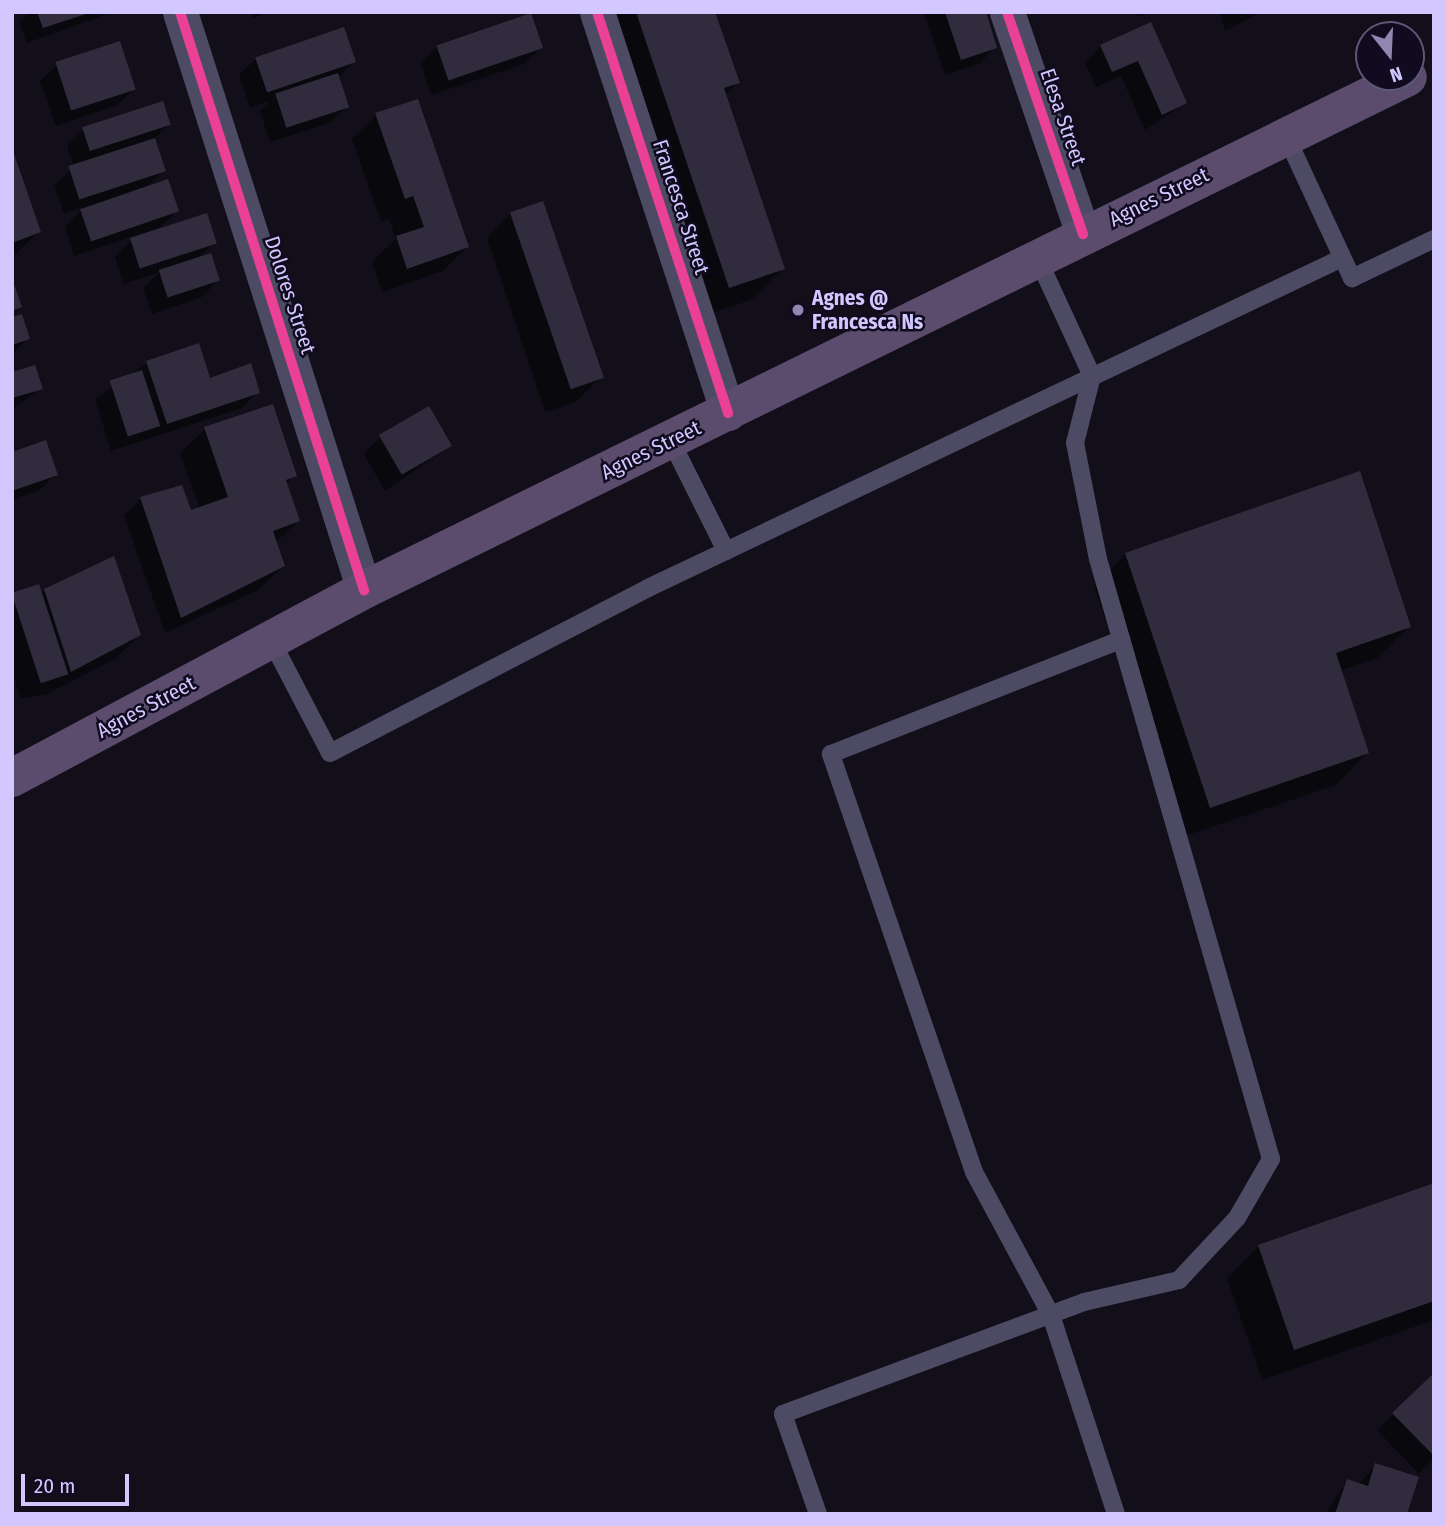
<!DOCTYPE html>
<style>
body{margin:0}
#map{position:relative;width:1446px;height:1526px;overflow:hidden;background:#120f1a;font-family:"Fira Sans Condensed",sans-serif}
div>[style]{position:absolute}
[style*='--x']{left:calc(var(--x)*1px);top:calc(var(--y)*1px);width:calc(var(--w)*1px);rotate:calc(var(--a)*1deg)}
.shadow>*{inset:0;background:#0007}
.building>*{inset:0;background:#302c3e;transform-origin:0 0}
.lane>*{height:18px;margin:-9px;padding:0 9px;transform-origin:9px;border-radius:9px;background:#4d4a63}
.street>*{height:35px;margin:-17.5px;padding:0 17.5px;transform-origin:17.5px;border-radius:17.5px;background:#4d4a63}
.primary>*{height:38px;margin:-19px;padding:0 19px;transform-origin:19px;border-radius:19px;background:#5b4c6d}
.cycleway>*{height:10px;margin:-5px;padding:0 5px;transform-origin:5px;border-radius:5px;background:#ea4096}
.dots>*{width:19px;height:19px;translate:-50% -50%;box-sizing:border-box;border:4px solid #100b1e;border-radius:50%}
span{translate:-50% -50%;white-space:nowrap;text-align:center;line-height:1.15;-webkit-text-stroke:5px #100b1e;paint-order:stroke}
.street-label{font-size:21px;color:#d2c8ff}
.poi-label{font-size:21px;color:#d2c8ff;font-weight:700}
.left{translate:0 -50%;text-align:left}
.frame{position:absolute;inset:0;border:14px solid #d2c8ff;pointer-events:none}
.north{position:absolute;left:1355px;top:21px;width:70px;height:70px;box-sizing:border-box;background:#100b1e;border:2px solid #5e5778;border-radius:50%;rotate:162deg;font-size:19px;font-weight:700;line-height:28px;text-align:center;color:#d2c8ff}
.north::after{content:'';display:block;margin:auto;width:24px;height:32px;background:#8f87af;clip-path:polygon(50% 0,100% 100%,50% 72%,0 100%)}
.scale{position:absolute;left:21px;top:1474px;width:108px;height:32px;box-sizing:border-box;border:4px solid #d2c8ff;border-top:0;padding-left:9px;font-size:21px;line-height:24px;white-space:nowrap;color:#d2c8ff;-webkit-text-stroke:5px #100b1e;paint-order:stroke}
</style>
<div id="map">
<div class="shadow">
<i style="clip-path:polygon(29px 12px,113px 12px,27px 43px,19px 22px)"></i>
<i style="clip-path:polygon(251px 12px,270px 12px,253px 18px)"></i>
<i style="clip-path:polygon(594px 12px,721px 12px,714px 14px,738px 83px,724px 96px,783px 268px,751px 300px,697px 318px)"></i>
<i style="clip-path:polygon(924px 12px,984px 12px,995px 47px,979px 64px,945px 75px)"></i>
<i style="clip-path:polygon(1136px 12px,1150px 12px,1137px 17px)"></i>
<i style="clip-path:polygon(1220px 12px,1261px 12px,1225px 31px)"></i>
<i style="clip-path:polygon(1150px 24px,1185px 103px,1145px 130px,1121px 76px,1096px 87px,1085px 63px,1101px 46px)"></i>
<i style="clip-path:polygon(343px 29px,354px 62px,338px 78px,347px 106px,330px 123px,270px 142px,260px 111px,270px 101px,250px 108px,239px 75px,256px 59px)"></i>
<i style="clip-path:polygon(437px 47px,541px 48px,524px 64px,431px 95px,421px 63px)"></i>
<i style="clip-path:polygon(57px 65px,134px 88px,118px 105px,56px 126px,40px 81px)"></i>
<i style="clip-path:polygon(376px 115px,467px 247px,443px 271px,382px 292px,372px 262px,396px 239px,389px 219px,381px 222px,352px 139px)"></i>
<i style="clip-path:polygon(169px 124px,153px 140px,164px 170px,145px 189px,177px 211px,161px 227px,74px 256px,65px 227px,84px 207px,64px 214px,54px 185px,74px 167px,67px 146px,83px 130px)"></i>
<i style="clip-path:polygon(12px 152px,39px 232px,12px 257px)"></i>
<i style="clip-path:polygon(511px 213px,601px 377px,576px 402px,545px 412px,487px 238px)"></i>
<i style="clip-path:polygon(131px 241px,215px 242px,198px 259px,218px 280px,202px 297px,152px 314px,143px 288px,160px 272px,124px 284px,115px 257px)"></i>
<i style="clip-path:polygon(12px 319px,28px 338px,12px 354px)"></i>
<i style="clip-path:polygon(147px 363px,209px 380px,258px 392px,242px 408px,111px 451px,95px 399px)"></i>
<i style="clip-path:polygon(12px 374px,41px 388px,12px 409px)"></i>
<i style="clip-path:polygon(205px 429px,295px 475px,285px 485px,298px 521px,275px 543px,283px 566px,258px 590px,165px 633px,124px 515px,141px 499px,181px 487px,190px 513px,200px 509px,180px 453px)"></i>
<i style="clip-path:polygon(380px 437px,450px 446px,385px 491px,364px 454px)"></i>
<i style="clip-path:polygon(12px 454px,56px 474px,40px 490px,12px 500px)"></i>
<i style="clip-path:polygon(1126px 554px,1409px 627px,1377px 658px,1340px 671px,1367px 753px,1336px 785px,1179px 838px,1094px 586px)"></i>
<i style="clip-path:polygon(38px 587px,41px 595px,45px 590px,139px 635px,115px 659px,47px 694px,21px 699px,12px 671px,12px 595px)"></i>
<i style="clip-path:polygon(1434px 1185px,1434px 1320px,1262px 1380px,1227px 1278px,1259px 1246px)"></i>
<i style="clip-path:polygon(1434px 1375px,1434px 1459px,1419px 1474px,1377px 1430px)"></i>
<i style="clip-path:polygon(1376px 1465px,1405px 1514px,1325px 1514px,1347px 1481px,1358px 1485px)"></i>
</div>
<div class="building">
<i style="clip-path:polygon(37px 12px,89px 12px,89px 13px,43px 28px)"></i>
<i style="clip-path:polygon(636px 12px,715px 12px,740px 83px,724px 88px,785px 269px,729px 288px)"></i>
<i style="clip-path:polygon(945px 12px,986px 12px,997px 48px,961px 60px)"></i>
<i style="left:531px;top:13px;width:37px;height:100px;rotate:71deg"></i>
<i style="clip-path:polygon(1151px 22px,1187px 103px,1162px 115px,1138px 61px,1112px 72px,1100px 45px)"></i>
<i style="left:344px;top:27px;width:37px;height:94px;rotate:71deg"></i>
<i style="left:120px;top:41px;width:51px;height:68px;rotate:72deg"></i>
<i style="left:338px;top:73px;width:36px;height:66px;rotate:72deg"></i>
<i style="clip-path:polygon(418px 99px,469px 247px,407px 269px,396px 236px,424px 227px,413px 196px,405px 199px,375px 113px)"></i>
<i style="left:163px;top:101px;width:25px;height:85px;rotate:72deg"></i>
<i style="left:155px;top:138px;width:35px;height:91px;rotate:72deg"></i>
<i style="clip-path:polygon(12px 148px,41px 232px,12px 243px)"></i>
<i style="left:168px;top:179px;width:34px;height:93px;rotate:71deg"></i>
<i style="left:543px;top:201px;width:187px;height:35px;rotate:71deg"></i>
<i style="left:207px;top:213px;width:32px;height:81px;rotate:72deg"></i>
<i style="left:211px;top:253px;width:29px;height:55px;rotate:72deg"></i>
<i style="clip-path:polygon(12px 278px,22px 307px,12px 311px)"></i>
<i style="clip-path:polygon(22px 314px,30px 339px,12px 345px,12px 317px)"></i>
<i style="clip-path:polygon(199px 343px,210px 378px,251px 363px,260px 393px,167px 424px,146px 361px)"></i>
<i style="clip-path:polygon(35px 365px,43px 389px,12px 398px,12px 372px)"></i>
<i style="left:142px;top:370px;width:59px;height:34px;rotate:72deg"></i>
<i style="clip-path:polygon(273px 404px,297px 476px,286px 480px,300px 521px,273px 531px,285px 566px,181px 618px,140px 497px,182px 485px,191px 510px,228px 497px,204px 427px)"></i>
<i style="left:429px;top:406px;width:46px;height:58px;rotate:60deg"></i>
<i style="clip-path:polygon(46px 440px,58px 475px,12px 491px,12px 452px)"></i>
<i style="clip-path:polygon(1360px 471px,1411px 627px,1336px 653px,1369px 753px,1210px 808px,1125px 553px)"></i>
<i style="clip-path:polygon(114px 556px,141px 635px,71px 672px,44px 589px)"></i>
<i style="left:39px;top:584px;width:95px;height:29px;rotate:72deg"></i>
<i style="clip-path:polygon(1434px 1183px,1434px 1301px,1294px 1350px,1258px 1245px)"></i>
<i style="clip-path:polygon(1434px 1373px,1434px 1456px,1392px 1413px)"></i>
<i style="clip-path:polygon(1375px 1463px,1419px 1477px,1407px 1514px,1335px 1514px,1347px 1479px,1368px 1486px)"></i>
</div>
<div class="lane">
<i style="--x:1286;--y:136;--w:157;--a:65.1"></i>
<i style="--x:1352;--y:278;--w:91;--a:-25.4"></i>
<i style="--x:671;--y:441;--w:123;--a:63.4"></i>
<i style="--x:271;--y:640;--w:127;--a:62.4"></i>
<i style="--x:330;--y:753;--w:358;--a:-27.4"></i>
<i style="--x:648;--y:588;--w:768;--a:-25.43"></i>
<i style="--x:818;--y:1514;--w:106;--a:-109.3"></i>
<i style="--x:783;--y:1414;--w:321;--a:-20.4"></i>
<i style="--x:1084;--y:1302;--w:98;--a:-13"></i>
<i style="--x:1179;--y:1280;--w:85;--a:-46.9"></i>
<i style="--x:1237;--y:1218;--w:68;--a:-60"></i>
<i style="--x:1271;--y:1159;--w:624;--a:-106.08"></i>
<i style="--x:1098;--y:559;--w:118;--a:-101.2"></i>
<i style="--x:1075;--y:443;--w:69;--a:-75.8"></i>
<i style="--x:1092;--y:376;--w:131;--a:-114.8"></i>
<i style="--x:1116;--y:1514;--w:209;--a:-108.1"></i>
<i style="--x:1051;--y:1315;--w:162;--a:-118.3"></i>
<i style="--x:974;--y:1172;--w:442;--a:-108.9"></i>
<i style="--x:831;--y:754;--w:312;--a:-21.5"></i>
</div>
<div class="street">
<i style="--x:180;--y:12;--w:607;--a:72.34"></i>
<i style="--x:597;--y:12;--w:422;--a:71.9"></i>
<i style="--x:1007;--y:12;--w:235;--a:71.1"></i>
</div>
<div class="primary">
<i style="--x:12;--y:778;--w:399;--a:-28.1"></i>
<i style="--x:364;--y:590;--w:1163;--a:-26.17"></i>
</div>
<div class="cycleway">
<i style="--x:180;--y:12;--w:607;--a:72.34"></i>
<i style="--x:597;--y:12;--w:422;--a:71.9"></i>
<i style="--x:1007;--y:12;--w:235;--a:71.1"></i>
</div>
<div class="dots">
<i style="left:798px;top:310px;background:#8f87af"></i>
</div>
<div class="street-label">
<span style="left:1063px;top:117px;rotate:71deg">Elesa Street</span>
<span style="left:1159px;top:197px;rotate:-26deg">Agnes Street</span>
<span style="left:681px;top:207px;rotate:72deg">Francesca Street</span>
<span style="left:290px;top:295px;rotate:72deg">Dolores Street</span>
<span style="left:651px;top:450px;rotate:-26deg">Agnes Street</span>
<span style="left:146px;top:707px;rotate:-28deg">Agnes Street</span>
</div>
<div class="poi-label">
<span class="left" style="left:812px;top:310px">Agnes @<br>Francesca Ns</span>
</div>
<div class="frame"></div>
<div class="north">N</div>
<div class="scale">20 m</div>
</div>
